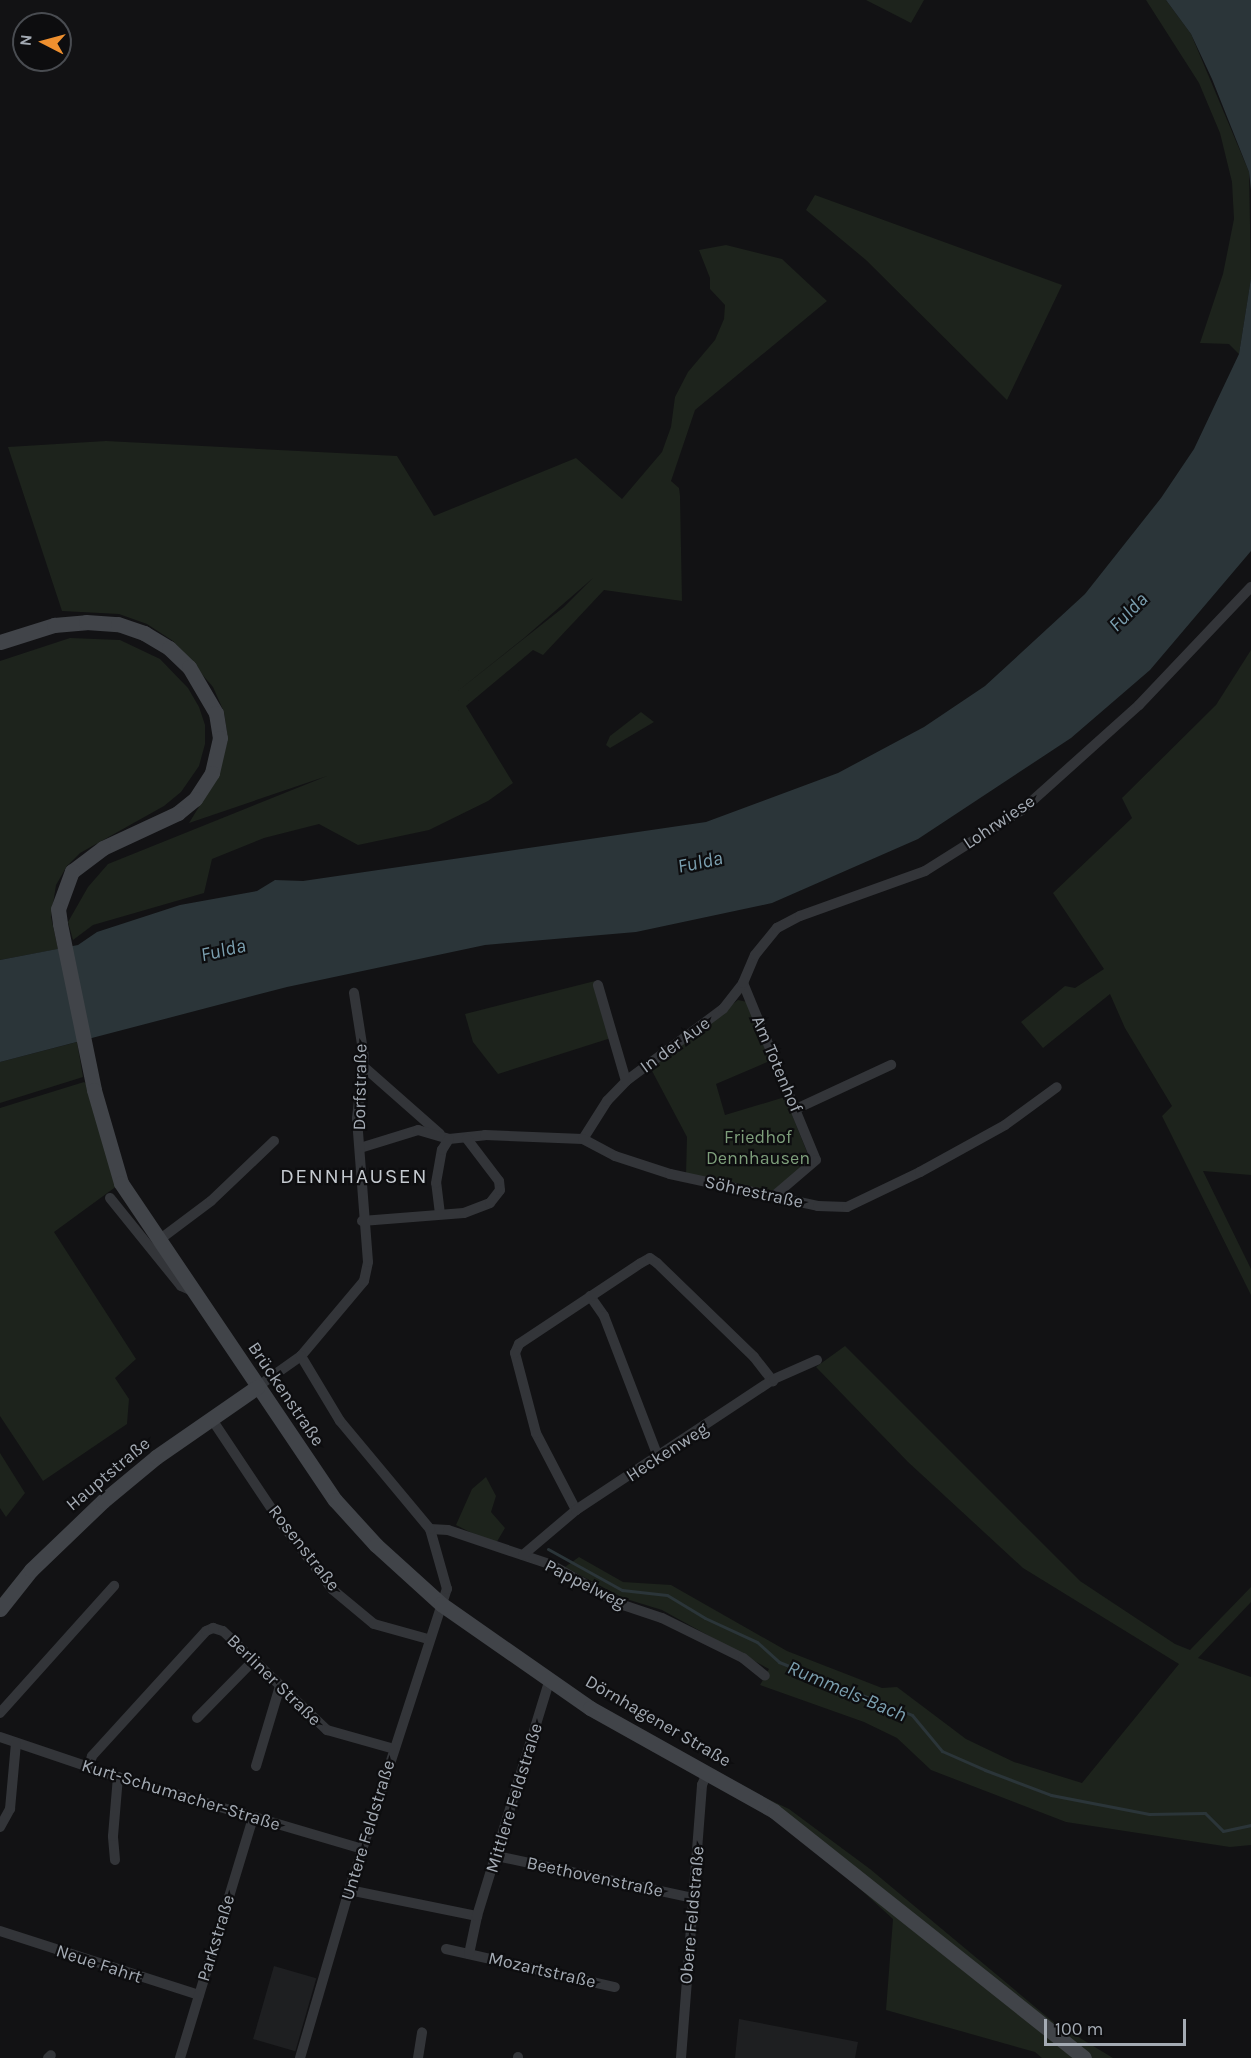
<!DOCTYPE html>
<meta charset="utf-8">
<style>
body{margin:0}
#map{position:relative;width:1251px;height:2058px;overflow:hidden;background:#121214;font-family:Karla,sans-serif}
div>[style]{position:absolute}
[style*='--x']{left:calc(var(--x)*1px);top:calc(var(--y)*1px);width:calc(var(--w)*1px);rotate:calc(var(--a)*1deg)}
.built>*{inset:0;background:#1e1f21;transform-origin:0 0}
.green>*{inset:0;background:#1d231c}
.water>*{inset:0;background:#2b3539}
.stream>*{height:3px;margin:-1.5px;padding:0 1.5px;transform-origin:1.5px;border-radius:1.5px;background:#2b3539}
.street>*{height:10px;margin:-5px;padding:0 5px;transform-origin:5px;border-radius:5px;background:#333539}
.secondary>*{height:15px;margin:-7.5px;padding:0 7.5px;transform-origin:7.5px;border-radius:7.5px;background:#414449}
span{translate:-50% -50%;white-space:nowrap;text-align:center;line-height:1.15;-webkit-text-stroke:4.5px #0d0d0f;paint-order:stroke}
.street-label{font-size:18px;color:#a4abb4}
.park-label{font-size:18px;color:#7e9f7b}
.water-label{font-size:20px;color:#7b9faf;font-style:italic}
.quarter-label{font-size:21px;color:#c5cad0;letter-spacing:1.5px}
.north{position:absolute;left:12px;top:12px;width:60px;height:60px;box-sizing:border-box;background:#0d0d0f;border:2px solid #494c51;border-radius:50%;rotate:276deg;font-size:16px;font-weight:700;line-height:24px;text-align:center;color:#a4abb4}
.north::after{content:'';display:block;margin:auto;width:21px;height:27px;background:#ef902f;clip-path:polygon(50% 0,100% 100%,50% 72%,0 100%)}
.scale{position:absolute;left:1044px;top:2019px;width:142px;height:27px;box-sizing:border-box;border:3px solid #a4abb4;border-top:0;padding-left:8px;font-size:18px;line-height:21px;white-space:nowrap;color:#a4abb4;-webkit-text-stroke:4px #0d0d0f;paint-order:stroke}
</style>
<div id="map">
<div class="built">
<i style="left:274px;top:1966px;width:44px;height:76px;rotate:16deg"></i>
<i style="clip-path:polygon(739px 2019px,858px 2042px,855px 2058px,735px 2058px)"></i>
</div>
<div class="green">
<i style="clip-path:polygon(866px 0,924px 0,911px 23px)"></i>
<i style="clip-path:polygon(1146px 0,1166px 0,1191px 34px,1249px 172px,1251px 278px,1239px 354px,1229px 344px,1200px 343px,1223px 274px,1234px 219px,1232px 182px,1220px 133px,1199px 83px)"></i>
<i style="clip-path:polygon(815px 195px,1062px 285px,1007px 400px,866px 260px,806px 210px)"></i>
<i style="clip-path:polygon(evenodd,726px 245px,782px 259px,827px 301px,695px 410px,671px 481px,679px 488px,680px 496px,682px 601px,604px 590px,543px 655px,533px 650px,466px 706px,513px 783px,488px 801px,429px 830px,358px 845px,319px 824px,264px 838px,212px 859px,204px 893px,93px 925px,73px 940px,68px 922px,88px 887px,108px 864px,327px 776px,189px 823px,218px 776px,228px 739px,224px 712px,213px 687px,173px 641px,147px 624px,119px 614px,62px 611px,8px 447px,106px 441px,397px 456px,434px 516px,576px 458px,622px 499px,662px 452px,671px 427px,675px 397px,688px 372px,715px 340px,724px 319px,725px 305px,710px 289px,710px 278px,699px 250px,726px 245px,593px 578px,564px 607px,454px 694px,524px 638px,593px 578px)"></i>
<i style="clip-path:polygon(70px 638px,120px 640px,160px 659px,188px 688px,199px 707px,205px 725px,205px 744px,199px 766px,181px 792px,164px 806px,80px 853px,67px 866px,56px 885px,51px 917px,58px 949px,0 960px,0 661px)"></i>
<i style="clip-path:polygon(1251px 650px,1251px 1175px,1203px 1171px,1251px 1269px,1251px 1295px,1162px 1116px,1172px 1106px,1125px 1028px,1110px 994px,1043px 1048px,1021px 1022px,1065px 986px,1075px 988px,1104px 969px,1053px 893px,1132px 818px,1122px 798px,1216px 705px)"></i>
<i style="clip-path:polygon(641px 712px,654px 722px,610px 748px,606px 745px,610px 736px)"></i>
<i style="clip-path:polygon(595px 981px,611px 1038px,498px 1074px,473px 1042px,465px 1014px)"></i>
<i style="clip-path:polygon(738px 1000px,747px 1002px,772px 1060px,716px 1084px,725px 1115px,785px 1097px,811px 1162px,774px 1194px,686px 1175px,687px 1137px,651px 1069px)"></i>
<i style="clip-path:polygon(77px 1042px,83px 1077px,0 1103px,0 1062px)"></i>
<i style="clip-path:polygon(84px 1082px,94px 1090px,121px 1183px,54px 1232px,136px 1359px,115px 1378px,129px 1399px,127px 1424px,43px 1481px,0 1416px,0 1108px)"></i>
<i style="clip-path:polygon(845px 1346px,1080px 1581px,1175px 1644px,1190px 1650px,1251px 1587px,1251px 1602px,1198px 1658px,1251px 1677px,1251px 1845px,1230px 1847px,1066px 1822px,931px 1770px,897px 1738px,864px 1722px,760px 1685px,769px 1669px,662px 1610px,623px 1598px,565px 1567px,579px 1557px,623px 1582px,671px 1585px,787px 1651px,882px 1688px,897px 1687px,966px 1739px,1014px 1762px,1082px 1783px,1179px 1664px,1023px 1568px,908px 1462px,816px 1367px)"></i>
<i style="clip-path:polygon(0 1453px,25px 1493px,6px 1517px,0 1508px)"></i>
<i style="clip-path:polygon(486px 1477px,496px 1496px,491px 1512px,505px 1528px,495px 1545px,456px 1525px,472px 1489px)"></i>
<i style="clip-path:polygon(755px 1793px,789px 1809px,870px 1869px,1052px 2021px,1113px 2058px,1042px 2058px,1035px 2052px,886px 2010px,893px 1919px)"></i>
</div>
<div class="water">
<i style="clip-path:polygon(1166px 0,1251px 0,1251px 190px,1249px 172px,1212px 79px,1191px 34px)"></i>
<i style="clip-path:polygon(1251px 278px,1251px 551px,1150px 670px,1071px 738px,918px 839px,772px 903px,636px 932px,485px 945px,287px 987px,0 1062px,0 960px,78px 945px,97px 932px,180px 905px,257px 891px,275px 880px,303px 881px,706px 822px,838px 773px,924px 727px,985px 686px,1085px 594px,1161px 498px,1194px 449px,1239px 354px)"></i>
</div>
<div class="stream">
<i style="--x:548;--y:1549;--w:85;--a:29"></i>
<i style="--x:622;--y:1590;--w:45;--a:6.3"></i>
<i style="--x:667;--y:1595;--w:44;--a:31.2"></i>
<i style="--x:705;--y:1618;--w:57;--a:24.8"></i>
<i style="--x:757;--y:1642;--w:30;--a:42"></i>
<i style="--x:779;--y:1662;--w:143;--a:21.7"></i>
<i style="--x:912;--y:1715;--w:47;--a:50.2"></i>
<i style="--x:942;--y:1751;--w:47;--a:23.8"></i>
<i style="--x:985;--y:1770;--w:71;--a:20.7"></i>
<i style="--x:1051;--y:1795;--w:100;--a:11"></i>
<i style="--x:1149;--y:1814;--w:56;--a:-1"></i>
<i style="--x:1205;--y:1813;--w:25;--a:45"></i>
<i style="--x:1223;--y:1831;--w:29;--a:-12"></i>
</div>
<div class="street">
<i style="--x:743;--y:983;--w:191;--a:67.6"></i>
<i style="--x:816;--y:1160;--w:55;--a:139.4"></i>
<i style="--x:364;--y:1067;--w:101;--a:41.4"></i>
<i style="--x:626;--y:1081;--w:121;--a:-36.6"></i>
<i style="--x:723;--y:1009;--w:33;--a:-52"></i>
<i style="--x:743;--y:983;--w:30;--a:-67"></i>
<i style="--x:755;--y:955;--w:35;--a:-51"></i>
<i style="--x:777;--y:928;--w:26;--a:-28"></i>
<i style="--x:800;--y:916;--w:133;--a:-19.8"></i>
<i style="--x:925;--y:871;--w:115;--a:-32.2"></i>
<i style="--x:1022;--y:810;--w:157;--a:-41.9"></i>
<i style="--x:1139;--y:705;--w:163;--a:-46.5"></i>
<i style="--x:796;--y:1109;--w:105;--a:-24.9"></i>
<i style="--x:583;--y:1139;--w:45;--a:-57.7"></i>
<i style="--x:607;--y:1101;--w:28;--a:-46"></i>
<i style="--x:626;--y:1081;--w:100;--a:-106.3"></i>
<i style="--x:360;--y:1148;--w:61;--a:-17.2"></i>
<i style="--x:418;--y:1130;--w:32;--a:16"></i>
<i style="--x:449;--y:1139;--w:36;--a:-6"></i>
<i style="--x:485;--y:1135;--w:98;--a:2.3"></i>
<i style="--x:583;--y:1139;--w:36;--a:28"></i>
<i style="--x:615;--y:1156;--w:58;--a:18.1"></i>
<i style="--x:670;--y:1174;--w:151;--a:12.2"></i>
<i style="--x:818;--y:1206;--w:29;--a:2"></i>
<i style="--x:847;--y:1207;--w:81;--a:-25.6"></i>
<i style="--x:920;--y:1172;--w:97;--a:-28.9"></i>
<i style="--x:1005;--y:1125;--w:64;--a:-36.2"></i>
<i style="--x:110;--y:1198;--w:113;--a:51.1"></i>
<i style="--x:181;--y:1286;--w:13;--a:23"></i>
<i style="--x:440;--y:1214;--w:31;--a:-97"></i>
<i style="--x:436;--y:1183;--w:34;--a:-80"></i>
<i style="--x:442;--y:1150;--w:13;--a:-58"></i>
<i style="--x:362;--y:1221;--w:102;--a:-4.5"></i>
<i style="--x:464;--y:1213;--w:28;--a:-21"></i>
<i style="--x:490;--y:1203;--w:16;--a:-52"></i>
<i style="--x:500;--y:1190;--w:9;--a:-96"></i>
<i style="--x:499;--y:1181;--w:53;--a:-127.3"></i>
<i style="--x:159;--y:1240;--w:65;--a:-36.9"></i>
<i style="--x:211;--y:1201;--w:87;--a:-43.6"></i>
<i style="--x:590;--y:1296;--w:24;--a:55"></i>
<i style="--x:604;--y:1316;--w:151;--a:69"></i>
<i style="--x:257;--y:1387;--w:54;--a:-35.2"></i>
<i style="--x:301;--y:1356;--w:98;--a:-50"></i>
<i style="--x:364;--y:1281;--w:19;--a:-78"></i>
<i style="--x:368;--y:1262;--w:144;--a:-94.4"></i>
<i style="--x:357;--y:1118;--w:61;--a:-83.5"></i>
<i style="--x:364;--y:1057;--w:65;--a:-98.9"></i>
<i style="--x:211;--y:1418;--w:123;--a:56.3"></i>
<i style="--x:279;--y:1520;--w:88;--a:52.4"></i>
<i style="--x:333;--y:1590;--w:53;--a:39.7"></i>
<i style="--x:374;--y:1624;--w:56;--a:15.5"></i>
<i style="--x:576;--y:1510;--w:87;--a:-117.5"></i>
<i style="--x:536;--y:1433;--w:83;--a:-104.7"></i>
<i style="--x:515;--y:1353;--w:10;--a:-66"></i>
<i style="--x:519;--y:1344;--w:146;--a:-33.6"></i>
<i style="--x:641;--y:1263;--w:10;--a:-29"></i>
<i style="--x:650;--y:1258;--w:9;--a:36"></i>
<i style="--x:657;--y:1263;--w:135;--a:44.1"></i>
<i style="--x:754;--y:1357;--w:31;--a:52"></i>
<i style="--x:430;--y:1529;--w:18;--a:3"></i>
<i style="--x:448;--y:1530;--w:110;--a:18.6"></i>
<i style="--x:552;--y:1565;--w:78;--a:29.8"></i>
<i style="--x:620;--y:1604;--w:44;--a:18.4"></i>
<i style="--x:662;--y:1618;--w:90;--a:26.3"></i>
<i style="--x:743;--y:1658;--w:28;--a:39"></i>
<i style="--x:523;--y:1555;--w:70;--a:-40.3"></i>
<i style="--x:576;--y:1510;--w:237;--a:-33.5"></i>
<i style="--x:774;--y:1379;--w:47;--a:-23.8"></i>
<i style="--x:0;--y:1713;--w:171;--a:-48.1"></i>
<i style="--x:197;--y:1718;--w:80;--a:-45.5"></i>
<i style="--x:0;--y:1737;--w:125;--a:18.7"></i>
<i style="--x:118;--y:1777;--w:255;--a:16.4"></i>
<i style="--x:256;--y:1766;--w:84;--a:-73.3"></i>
<i style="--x:89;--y:1767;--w:11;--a:-75"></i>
<i style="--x:92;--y:1756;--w:169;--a:-47.6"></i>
<i style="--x:206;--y:1631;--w:8;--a:-23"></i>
<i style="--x:213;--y:1628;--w:10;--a:17"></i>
<i style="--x:223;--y:1631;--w:144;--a:43.6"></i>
<i style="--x:327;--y:1730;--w:70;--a:15.8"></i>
<i style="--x:0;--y:1827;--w:21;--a:-61"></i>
<i style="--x:10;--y:1809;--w:66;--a:-84.8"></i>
<i style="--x:497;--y:1856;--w:200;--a:12.1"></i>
<i style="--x:115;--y:1860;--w:24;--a:-95"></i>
<i style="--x:113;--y:1836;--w:59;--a:-85.2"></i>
<i style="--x:349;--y:1890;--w:131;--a:11.5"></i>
<i style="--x:0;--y:1931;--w:209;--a:17.8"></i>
<i style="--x:446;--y:1949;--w:173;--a:12.7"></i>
<i style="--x:469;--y:1954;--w:39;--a:-78"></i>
<i style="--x:477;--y:1916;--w:248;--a:-72.9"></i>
<i style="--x:48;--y:2058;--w:4;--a:-45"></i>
<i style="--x:180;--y:2058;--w:251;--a:-73.1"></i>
<i style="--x:300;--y:2058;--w:175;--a:-73.7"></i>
<i style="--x:349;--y:1890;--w:317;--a:-72"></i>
<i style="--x:447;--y:1589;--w:62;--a:-105.8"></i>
<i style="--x:430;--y:1529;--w:141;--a:-129.8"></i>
<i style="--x:340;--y:1421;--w:76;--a:-121"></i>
<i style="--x:418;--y:2058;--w:26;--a:-81"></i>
<i style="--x:518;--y:2058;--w:1;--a:-90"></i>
<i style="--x:681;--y:2058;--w:274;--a:-85.6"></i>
<i style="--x:702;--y:1785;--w:13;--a:-67"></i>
</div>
<div class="secondary">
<i style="--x:0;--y:642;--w:57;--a:-17.5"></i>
<i style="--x:54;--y:625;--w:32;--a:-5"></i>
<i style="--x:86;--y:622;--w:32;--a:4"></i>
<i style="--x:118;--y:624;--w:28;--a:19"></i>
<i style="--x:144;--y:633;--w:29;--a:31"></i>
<i style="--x:169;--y:648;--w:28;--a:44"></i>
<i style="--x:189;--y:667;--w:53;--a:59.6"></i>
<i style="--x:216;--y:713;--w:25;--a:81"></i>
<i style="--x:220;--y:738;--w:36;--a:103"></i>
<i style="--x:212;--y:773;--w:31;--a:123"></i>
<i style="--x:195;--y:799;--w:22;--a:141"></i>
<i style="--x:178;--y:813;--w:83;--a:155"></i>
<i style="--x:103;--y:848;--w:39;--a:143"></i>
<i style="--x:72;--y:871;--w:40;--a:110.2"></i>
<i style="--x:58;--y:909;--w:15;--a:82"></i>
<i style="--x:60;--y:924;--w:169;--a:78.4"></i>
<i style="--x:94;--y:1090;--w:97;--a:73.8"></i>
<i style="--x:121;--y:1183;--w:382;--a:56"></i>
<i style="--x:335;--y:1500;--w:61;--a:47.7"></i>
<i style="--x:376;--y:1545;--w:88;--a:42.2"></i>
<i style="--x:441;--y:1604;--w:182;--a:34.9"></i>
<i style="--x:590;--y:1708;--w:211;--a:29.2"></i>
<i style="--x:774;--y:1811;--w:396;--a:38.5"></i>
<i style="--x:0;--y:1609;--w:50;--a:-51.5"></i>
<i style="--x:31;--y:1570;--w:100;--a:-43.8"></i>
<i style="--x:103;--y:1501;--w:69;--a:-39.7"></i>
<i style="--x:156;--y:1457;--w:123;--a:-34.7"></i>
</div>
<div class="street-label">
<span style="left:999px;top:822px;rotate:-34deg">Lohrwiese</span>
<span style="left:675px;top:1045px;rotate:-36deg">In der Aue</span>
<span style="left:777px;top:1064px;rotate:67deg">Am Totenhof</span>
<span style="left:360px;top:1087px;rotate:-89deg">Dorfstraße</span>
<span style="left:754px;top:1192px;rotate:12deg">Söhrestraße</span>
<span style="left:286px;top:1394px;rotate:56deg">Brückenstraße</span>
<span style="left:667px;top:1452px;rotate:-33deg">Heckenweg</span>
<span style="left:108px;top:1474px;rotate:-40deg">Hauptstraße</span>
<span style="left:304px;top:1548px;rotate:52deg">Rosenstraße</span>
<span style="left:585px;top:1584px;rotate:27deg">Pappelweg</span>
<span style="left:274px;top:1680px;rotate:44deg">Berliner Straße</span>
<span style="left:658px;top:1721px;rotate:30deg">Dörnhagener Straße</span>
<span style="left:181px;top:1795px;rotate:17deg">Kurt-Schumacher-Straße</span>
<span style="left:514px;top:1798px;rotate:-73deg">Mittlere Feldstraße</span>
<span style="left:368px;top:1830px;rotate:-73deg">Untere Feldstraße</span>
<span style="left:595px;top:1877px;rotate:12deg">Beethovenstraße</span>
<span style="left:692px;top:1915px;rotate:-85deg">Obere Feldstraße</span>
<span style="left:216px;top:1938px;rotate:-73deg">Parkstraße</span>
<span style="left:99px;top:1964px;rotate:18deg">Neue Fahrt</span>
<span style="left:542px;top:1970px;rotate:13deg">Mozartstraße</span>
</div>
<div class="park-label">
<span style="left:758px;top:1148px">Friedhof<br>Dennhausen</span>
</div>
<div class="water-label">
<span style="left:1128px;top:612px;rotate:-45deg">Fulda</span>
<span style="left:700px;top:862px;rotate:-12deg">Fulda</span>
<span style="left:223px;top:950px;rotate:-13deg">Fulda</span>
<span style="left:847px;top:1691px;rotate:23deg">Rummels-Bach</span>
</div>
<div class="quarter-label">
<span style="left:354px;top:1176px">DENNHAUSEN</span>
</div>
<div class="north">N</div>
<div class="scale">100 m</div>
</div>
